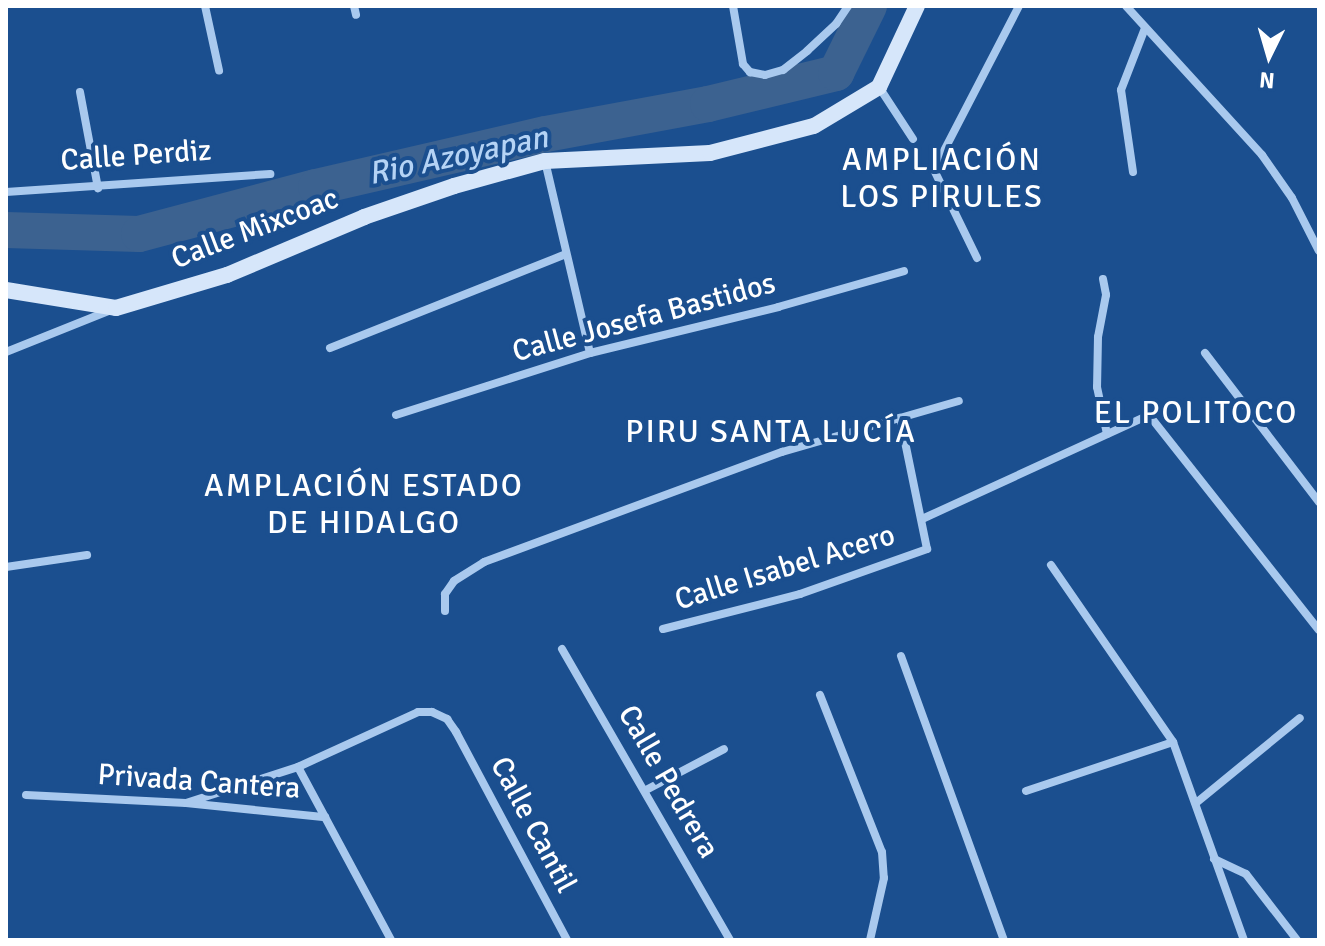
<!DOCTYPE html>
<meta charset="utf-8">
<style>
body{margin:0}
#map{position:relative;width:1325px;height:946px;overflow:hidden;background:#1b4f8f;font-family:Signika,sans-serif}
div>[style]{position:absolute}
[style*='--x']{left:calc(var(--x)*1px);top:calc(var(--y)*1px);width:calc(var(--w)*1px);rotate:calc(var(--a)*1deg)}
.river>*{height:36px;margin:-18px;padding:0 18px;transform-origin:18px;border-radius:18px;background:#3c6290}
.street>*{height:8px;margin:-4px;padding:0 4px;transform-origin:4px;border-radius:4px;background:#a9c9ee}
.secondary>*{height:16px;margin:-8px;padding:0 8px;transform-origin:8px;border-radius:8px;background:#d6e6fa}
span{translate:-50% -50%;white-space:nowrap;text-align:center;line-height:1.15;-webkit-text-stroke:8px #1b4f8f;paint-order:stroke}
.street-label{font-size:30px;color:#fff}
.water-label{font-size:32px;color:#b5d3f5;font-style:italic}
.neighbourhood-label{font-size:32px;color:#fff;letter-spacing:2px}
.frame{position:absolute;inset:0;border:8px solid #fff;pointer-events:none}
.north{position:absolute;left:1229px;top:16px;width:80px;height:80px;-webkit-text-stroke:6px #1b4f8f;paint-order:stroke;rotate:185deg;font-size:22px;font-weight:700;line-height:32px;text-align:center;color:#fff}
.north::after{content:'';display:block;margin:auto;width:28px;height:36px;background:#fff;clip-path:polygon(50% 0,100% 100%,50% 72%,0 100%)}
</style>
<div id="map">
<div class="river">
<i style="--x:6;--y:230;--w:133;--a:1.7"></i>
<i style="--x:139;--y:234;--w:183;--a:-14.9"></i>
<i style="--x:316;--y:187;--w:236;--a:-13"></i>
<i style="--x:546;--y:134;--w:165;--a:-10.5"></i>
<i style="--x:708;--y:104;--w:132;--a:-13.6"></i>
<i style="--x:836;--y:73;--w:75;--a:-63.8"></i>
</div>
<div class="street">
<i style="--x:205;--y:6;--w:66;--a:77.7"></i>
<i style="--x:354;--y:6;--w:9;--a:77"></i>
<i style="--x:733;--y:6;--w:59;--a:80.2"></i>
<i style="--x:743;--y:64;--w:11;--a:49"></i>
<i style="--x:750;--y:72;--w:15;--a:11"></i>
<i style="--x:765;--y:75;--w:19;--a:-16"></i>
<i style="--x:783;--y:70;--w:31;--a:-38"></i>
<i style="--x:807;--y:51;--w:40;--a:-43"></i>
<i style="--x:836;--y:24;--w:22;--a:-56"></i>
<i style="--x:1126;--y:6;--w:202;--a:47.6"></i>
<i style="--x:1262;--y:155;--w:52;--a:55.1"></i>
<i style="--x:1292;--y:198;--w:59;--a:63"></i>
<i style="--x:879;--y:87;--w:62;--a:56.8"></i>
<i style="--x:80;--y:92;--w:98;--a:79.4"></i>
<i style="--x:545;--y:161;--w:197;--a:76.8"></i>
<i style="--x:1133;--y:172;--w:83;--a:-98.3"></i>
<i style="--x:1121;--y:90;--w:66;--a:-68.8"></i>
<i style="--x:6;--y:192;--w:265;--a:-3.9"></i>
<i style="--x:977;--y:258;--w:98;--a:-116"></i>
<i style="--x:934;--y:170;--w:185;--a:-62.6"></i>
<i style="--x:1103;--y:279;--w:16;--a:79"></i>
<i style="--x:1106;--y:295;--w:43;--a:100.8"></i>
<i style="--x:1098;--y:337;--w:50;--a:91.1"></i>
<i style="--x:1097;--y:387;--w:48;--a:78"></i>
<i style="--x:330;--y:348;--w:254;--a:-21.7"></i>
<i style="--x:6;--y:352;--w:113;--a:-21.8"></i>
<i style="--x:1205;--y:353;--w:188;--a:52.6"></i>
<i style="--x:396;--y:415;--w:204;--a:-17.7"></i>
<i style="--x:590;--y:353;--w:194;--a:-13.7"></i>
<i style="--x:778;--y:307;--w:131;--a:-15.9"></i>
<i style="--x:922;--y:519;--w:250;--a:-24.6"></i>
<i style="--x:1149;--y:415;--w:274;--a:51.7"></i>
<i style="--x:1051;--y:565;--w:215;--a:55.4"></i>
<i style="--x:1173;--y:742;--w:210;--a:70.3"></i>
<i style="--x:6;--y:567;--w:82;--a:-8.4"></i>
<i style="--x:445;--y:611;--w:17;--a:-90"></i>
<i style="--x:445;--y:594;--w:16;--a:-55"></i>
<i style="--x:454;--y:581;--w:36;--a:-32"></i>
<i style="--x:484;--y:562;--w:318;--a:-20.3"></i>
<i style="--x:782;--y:452;--w:184;--a:-16.1"></i>
<i style="--x:663;--y:629;--w:141;--a:-14.3"></i>
<i style="--x:800;--y:594;--w:135;--a:-19.5"></i>
<i style="--x:927;--y:549;--w:134;--a:-101.6"></i>
<i style="--x:562;--y:649;--w:336;--a:60"></i>
<i style="--x:901;--y:656;--w:302;--a:70.1"></i>
<i style="--x:820;--y:695;--w:169;--a:68.5"></i>
<i style="--x:882;--y:852;--w:26;--a:86"></i>
<i style="--x:884;--y:878;--w:64;--a:102.7"></i>
<i style="--x:298;--y:767;--w:196;--a:61.7"></i>
<i style="--x:646;--y:790;--w:88;--a:-27.7"></i>
<i style="--x:1026;--y:791;--w:155;--a:-18.4"></i>
<i style="--x:26;--y:795;--w:160;--a:2.9"></i>
<i style="--x:186;--y:803;--w:140;--a:5.8"></i>
<i style="--x:186;--y:803;--w:118;--a:-17.8"></i>
<i style="--x:298;--y:767;--w:132;--a:-24.6"></i>
<i style="--x:418;--y:712;--w:14;--a:0"></i>
<i style="--x:432;--y:712;--w:17;--a:25"></i>
<i style="--x:447;--y:719;--w:16;--a:55"></i>
<i style="--x:456;--y:732;--w:236;--a:61.9"></i>
<i style="--x:1196;--y:803;--w:134;--a:-39.3"></i>
<i style="--x:1214;--y:859;--w:35;--a:25"></i>
<i style="--x:1246;--y:874;--w:83;--a:52.3"></i>
</div>
<div class="secondary">
<i style="--x:6;--y:290;--w:111;--a:9.3"></i>
<i style="--x:116;--y:308;--w:116;--a:-16.6"></i>
<i style="--x:227;--y:275;--w:149;--a:-22.9"></i>
<i style="--x:364;--y:217;--w:95;--a:-19"></i>
<i style="--x:454;--y:186;--w:94;--a:-15.4"></i>
<i style="--x:545;--y:161;--w:165;--a:-2.8"></i>
<i style="--x:710;--y:153;--w:107;--a:-14.6"></i>
<i style="--x:814;--y:126;--w:76;--a:-31"></i>
<i style="--x:879;--y:87;--w:89;--a:-64.9"></i>
</div>
<div class="street-label">
<span style="left:136px;top:156px;rotate:-4deg">Calle Perdiz</span>
<span style="left:255px;top:229px;rotate:-21deg">Calle Mixcoac</span>
<span style="left:644px;top:318px;rotate:-15deg">Calle Josefa Bastidos</span>
<span style="left:785px;top:568px;rotate:-17deg">Calle Isabel Acero</span>
<span style="left:199px;top:782px;rotate:4deg">Privada Cantera</span>
<span style="left:668px;top:782px;rotate:60deg">Calle Pedrera</span>
<span style="left:533px;top:825px;rotate:62deg">Calle Cantil</span>
</div>
<div class="water-label">
<span style="left:458px;top:156px;rotate:-12deg">Rio Azoyapan</span>
</div>
<div class="neighbourhood-label">
<span style="left:942px;top:179px">AMPLIACIÓN<br>LOS PIRULES</span>
<span style="left:1196px;top:413px">EL POLITOCO</span>
<span style="left:771px;top:432px">PIRU SANTA LUCÍA</span>
<span style="left:364px;top:505px">AMPLACIÓN ESTADO<br>DE HIDALGO</span>
</div>
<div class="frame"></div>
<div class="north">N</div>
</div>
